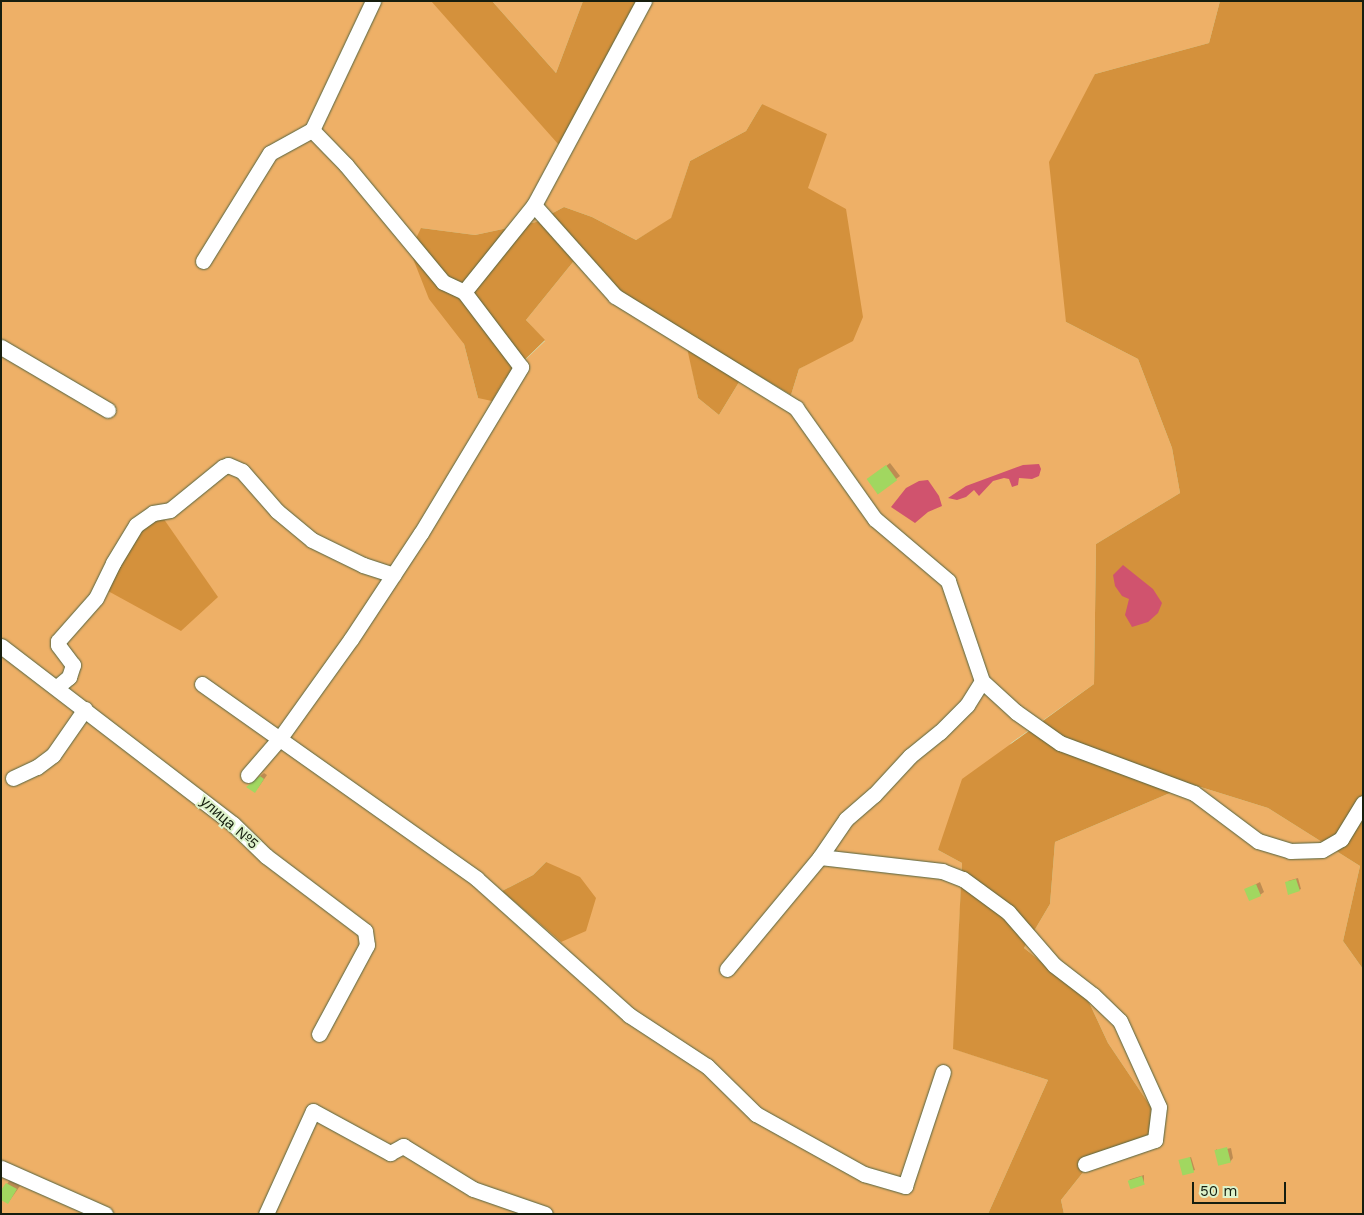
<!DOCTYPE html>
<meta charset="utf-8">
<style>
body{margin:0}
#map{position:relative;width:1364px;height:1215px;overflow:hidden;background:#d1e6be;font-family:"Work Sans",sans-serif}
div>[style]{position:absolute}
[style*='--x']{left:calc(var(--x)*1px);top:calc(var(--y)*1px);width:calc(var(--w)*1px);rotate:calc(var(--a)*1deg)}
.green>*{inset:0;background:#eeb067}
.forest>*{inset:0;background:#d4913c}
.water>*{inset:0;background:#d0536e}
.shadow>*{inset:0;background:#0003}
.building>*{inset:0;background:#a1d760;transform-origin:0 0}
.roads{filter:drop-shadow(0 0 1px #526340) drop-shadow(0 0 1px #526340)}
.minor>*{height:15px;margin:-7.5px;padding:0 7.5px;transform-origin:7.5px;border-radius:7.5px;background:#fff}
span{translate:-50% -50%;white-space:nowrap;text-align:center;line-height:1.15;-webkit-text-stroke:4px #def3cb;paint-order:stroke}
.street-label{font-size:15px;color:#161e0f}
.frame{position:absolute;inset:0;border:2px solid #161e0f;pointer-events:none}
.scale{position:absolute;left:1192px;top:1182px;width:94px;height:22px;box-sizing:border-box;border:2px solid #161e0f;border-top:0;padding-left:6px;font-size:15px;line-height:18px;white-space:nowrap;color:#161e0f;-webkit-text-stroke:4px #def3cb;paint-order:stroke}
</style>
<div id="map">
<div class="green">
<i style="clip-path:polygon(evenodd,1px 1px,476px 1px,559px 145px,638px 1px,1220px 1px,1209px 43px,1095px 74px,1066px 322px,1138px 359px,1172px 448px,1180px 493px,1096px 544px,1094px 684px,1011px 743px,938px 850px,962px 863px,954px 1049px,1048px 1080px,988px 1214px,1px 1214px,1px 1px,762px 104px,808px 188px,818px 358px,799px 369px,791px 395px,747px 369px,719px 415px,698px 398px,688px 348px,627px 310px,573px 262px,526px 320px,545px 341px,504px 380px,478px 398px,464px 344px,421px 228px,475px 235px,536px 222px,564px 207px,592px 217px,636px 240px,671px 219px,690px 161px,746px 131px,762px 104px,1px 1px,546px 862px,561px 942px,502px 891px,533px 875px,546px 862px)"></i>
<i style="clip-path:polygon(492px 1px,583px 1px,556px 73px)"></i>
<i style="clip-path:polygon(1191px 784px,1268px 808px,1360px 866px,1343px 941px,1363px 969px,1363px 1214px,1064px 1214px,1061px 1200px,1096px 1156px,1151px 1107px,1108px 1043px,1087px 998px,1024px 948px,1050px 904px,1055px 842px)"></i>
</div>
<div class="forest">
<i style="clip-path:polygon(431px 1px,492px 1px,556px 73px,583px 1px,638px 1px,559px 145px)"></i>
<i style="clip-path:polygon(1220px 1px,1363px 1px,1363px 969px,1343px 941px,1360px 866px,1268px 808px,1191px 784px,1055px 842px,1050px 904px,1024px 948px,1087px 998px,1108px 1043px,1151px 1107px,1149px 1134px,1096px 1156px,1061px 1200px,1064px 1214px,988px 1214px,1048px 1080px,953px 1049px,962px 863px,938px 850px,962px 779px,1094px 684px,1096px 544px,1180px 493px,1172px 448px,1138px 359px,1066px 322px,1049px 162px,1095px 74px,1209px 43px)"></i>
<i style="clip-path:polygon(762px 104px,827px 134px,808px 188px,846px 209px,863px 317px,853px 341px,799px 369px,791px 395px,747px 369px,719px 415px,698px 398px,687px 348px,627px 310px,573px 262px,526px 320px,545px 340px,504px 380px,492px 401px,478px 398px,464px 344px,429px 299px,410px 251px,421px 228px,475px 235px,536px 222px,564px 207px,592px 217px,636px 240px,671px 218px,690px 161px,746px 131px)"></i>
<i style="clip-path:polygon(161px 515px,218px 597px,181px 631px,108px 591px,133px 537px,145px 522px)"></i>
<i style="clip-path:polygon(546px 862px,580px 877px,596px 898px,586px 931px,561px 942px,502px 891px,533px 875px)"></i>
</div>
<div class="water">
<i style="clip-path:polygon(1039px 464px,1041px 469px,1039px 476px,1032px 479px,1019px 478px,1018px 485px,1012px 487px,1009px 479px,1004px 478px,993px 481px,979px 496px,974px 490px,966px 497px,957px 500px,948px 498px,966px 486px,1023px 465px)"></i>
<i style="clip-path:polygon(928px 480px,939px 496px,942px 506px,928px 512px,915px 523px,891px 507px,906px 488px,919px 481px)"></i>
<i style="clip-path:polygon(1123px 565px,1153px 589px,1162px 603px,1158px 613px,1148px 622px,1132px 627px,1125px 615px,1129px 599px,1122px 596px,1115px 586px,1113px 575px)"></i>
</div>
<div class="shadow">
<i style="clip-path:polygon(890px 463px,900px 476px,896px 479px,872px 477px)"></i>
<i style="clip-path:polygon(264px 773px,267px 775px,258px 788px,251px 784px)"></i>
<i style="clip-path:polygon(1298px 878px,1301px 889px,1299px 890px,1288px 881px)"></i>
<i style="clip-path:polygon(1260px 882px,1264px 892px,1260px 895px,1245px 890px)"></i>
<i style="clip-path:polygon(1231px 1148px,1233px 1158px,1230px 1162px,1215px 1151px,1217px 1149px,1217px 1151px)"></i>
<i style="clip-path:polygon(1191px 1157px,1195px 1170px,1184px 1174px,1181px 1161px)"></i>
<i style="clip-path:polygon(1144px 1175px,1144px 1184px,1129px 1180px,1131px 1179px)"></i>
<i style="clip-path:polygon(10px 1180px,20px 1186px,8px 1203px,7px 1184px)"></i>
</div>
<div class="building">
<i style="left:886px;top:465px;width:19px;height:24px;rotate:54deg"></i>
<i style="clip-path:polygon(260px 776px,264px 779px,255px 793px,246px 787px)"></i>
<i style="clip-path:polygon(1296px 879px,1300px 891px,1288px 895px,1285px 882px)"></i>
<i style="left:1256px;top:884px;width:13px;height:13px;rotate:67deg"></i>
<i style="left:1227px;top:1147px;width:16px;height:13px;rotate:76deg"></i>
<i style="left:1190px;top:1157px;width:16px;height:12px;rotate:75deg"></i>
<i style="left:1142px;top:1176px;width:9px;height:15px;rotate:72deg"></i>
<i style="clip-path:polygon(6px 1183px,17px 1189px,8px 1204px,1px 1200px,1px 1190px)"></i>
</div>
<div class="roads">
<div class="minor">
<i style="--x:312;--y:130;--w:49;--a:45.8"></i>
<i style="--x:346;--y:165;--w:152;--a:50.3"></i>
<i style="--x:443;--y:282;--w:23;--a:25"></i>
<i style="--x:534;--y:205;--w:122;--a:48.3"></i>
<i style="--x:615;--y:296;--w:213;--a:31.7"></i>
<i style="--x:796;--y:408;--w:136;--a:54.6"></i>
<i style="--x:875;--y:519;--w:96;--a:40.3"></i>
<i style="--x:948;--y:581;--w:106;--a:71.2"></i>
<i style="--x:982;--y:681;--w:46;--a:42.4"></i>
<i style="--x:1016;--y:712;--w:54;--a:35.2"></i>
<i style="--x:1060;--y:743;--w:143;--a:20.5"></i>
<i style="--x:1194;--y:793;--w:80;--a:36.9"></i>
<i style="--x:1258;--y:841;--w:34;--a:17"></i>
<i style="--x:1290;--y:851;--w:32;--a:-2"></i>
<i style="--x:1322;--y:850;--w:22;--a:-30"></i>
<i style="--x:1341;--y:839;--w:42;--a:-58.6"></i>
<i style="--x:203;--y:261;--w:127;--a:-58.2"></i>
<i style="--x:270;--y:153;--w:48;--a:-28.7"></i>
<i style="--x:312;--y:130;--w:143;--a:-64.7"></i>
<i style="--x:1;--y:347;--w:124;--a:30.5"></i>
<i style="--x:1;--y:646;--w:292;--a:37.5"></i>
<i style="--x:233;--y:824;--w:46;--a:44.1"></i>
<i style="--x:266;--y:856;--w:124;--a:37.1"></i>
<i style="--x:365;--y:931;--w:14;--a:82"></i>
<i style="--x:367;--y:945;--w:101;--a:118.3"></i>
<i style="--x:202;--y:684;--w:337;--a:35.3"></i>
<i style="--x:477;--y:879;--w:204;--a:41.8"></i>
<i style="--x:629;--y:1015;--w:93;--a:33.2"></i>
<i style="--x:707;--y:1066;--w:69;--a:44.4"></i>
<i style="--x:756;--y:1114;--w:124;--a:29.1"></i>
<i style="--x:864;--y:1174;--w:43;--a:16.3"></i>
<i style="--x:905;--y:1186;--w:120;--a:-71.6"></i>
<i style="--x:57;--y:687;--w:16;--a:-40"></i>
<i style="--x:69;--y:677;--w:13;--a:-72"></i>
<i style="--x:73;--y:665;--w:25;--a:-127"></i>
<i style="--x:58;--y:645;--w:4;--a:-90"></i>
<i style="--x:58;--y:641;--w:57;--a:-48.5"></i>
<i style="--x:96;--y:598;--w:39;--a:-64"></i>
<i style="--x:113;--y:563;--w:44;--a:-58.8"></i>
<i style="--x:136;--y:525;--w:21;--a:-35"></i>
<i style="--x:153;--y:513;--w:17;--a:-10"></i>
<i style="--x:170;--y:510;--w:68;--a:-39.1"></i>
<i style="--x:223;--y:467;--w:5;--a:-22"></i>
<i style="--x:228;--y:465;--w:15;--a:23"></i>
<i style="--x:242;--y:471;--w:53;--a:48.8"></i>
<i style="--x:277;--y:511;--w:45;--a:39.6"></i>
<i style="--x:312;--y:540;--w:57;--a:26.1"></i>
<i style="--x:363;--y:565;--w:32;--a:18"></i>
<i style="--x:248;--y:775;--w:49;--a:-49.1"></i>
<i style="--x:280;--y:738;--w:122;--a:-54.4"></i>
<i style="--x:351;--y:639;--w:127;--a:-56.6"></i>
<i style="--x:421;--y:533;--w:194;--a:-58.9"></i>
<i style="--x:521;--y:367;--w:94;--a:-127.2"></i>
<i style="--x:464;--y:292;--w:112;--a:-51.2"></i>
<i style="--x:534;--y:205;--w:232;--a:-61.7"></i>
<i style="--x:13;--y:778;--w:26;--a:-25"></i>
<i style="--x:37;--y:767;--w:20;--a:-37"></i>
<i style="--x:53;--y:755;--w:56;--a:-55.2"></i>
<i style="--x:820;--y:857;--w:123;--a:6.5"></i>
<i style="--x:942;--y:871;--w:22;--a:21"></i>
<i style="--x:963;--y:879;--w:56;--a:36.3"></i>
<i style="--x:1008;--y:912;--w:70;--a:49"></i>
<i style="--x:1054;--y:965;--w:49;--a:37.6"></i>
<i style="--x:1093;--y:995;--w:37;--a:44"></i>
<i style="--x:1120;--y:1021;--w:94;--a:65.6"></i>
<i style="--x:1159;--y:1107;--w:33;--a:97"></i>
<i style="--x:1155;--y:1140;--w:74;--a:161.1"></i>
<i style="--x:727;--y:969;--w:146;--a:-50.3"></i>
<i style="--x:820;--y:857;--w:46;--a:-55.6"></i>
<i style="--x:846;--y:819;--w:37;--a:-41"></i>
<i style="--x:874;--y:795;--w:53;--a:-47.3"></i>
<i style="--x:910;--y:756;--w:38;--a:-39"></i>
<i style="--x:940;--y:732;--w:38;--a:-45"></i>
<i style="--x:967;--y:705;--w:28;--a:-58"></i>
<i style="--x:1;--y:1168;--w:114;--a:23.9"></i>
<i style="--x:266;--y:1214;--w:113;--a:-65.5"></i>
<i style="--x:313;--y:1111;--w:88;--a:28.6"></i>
<i style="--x:390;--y:1153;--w:15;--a:-28"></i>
<i style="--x:403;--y:1146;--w:82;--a:31.6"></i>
<i style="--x:473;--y:1189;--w:76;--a:19.1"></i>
</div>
</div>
<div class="street-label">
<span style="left:229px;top:823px;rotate:41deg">улица №5</span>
</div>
<div class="frame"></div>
<div class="scale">50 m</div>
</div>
